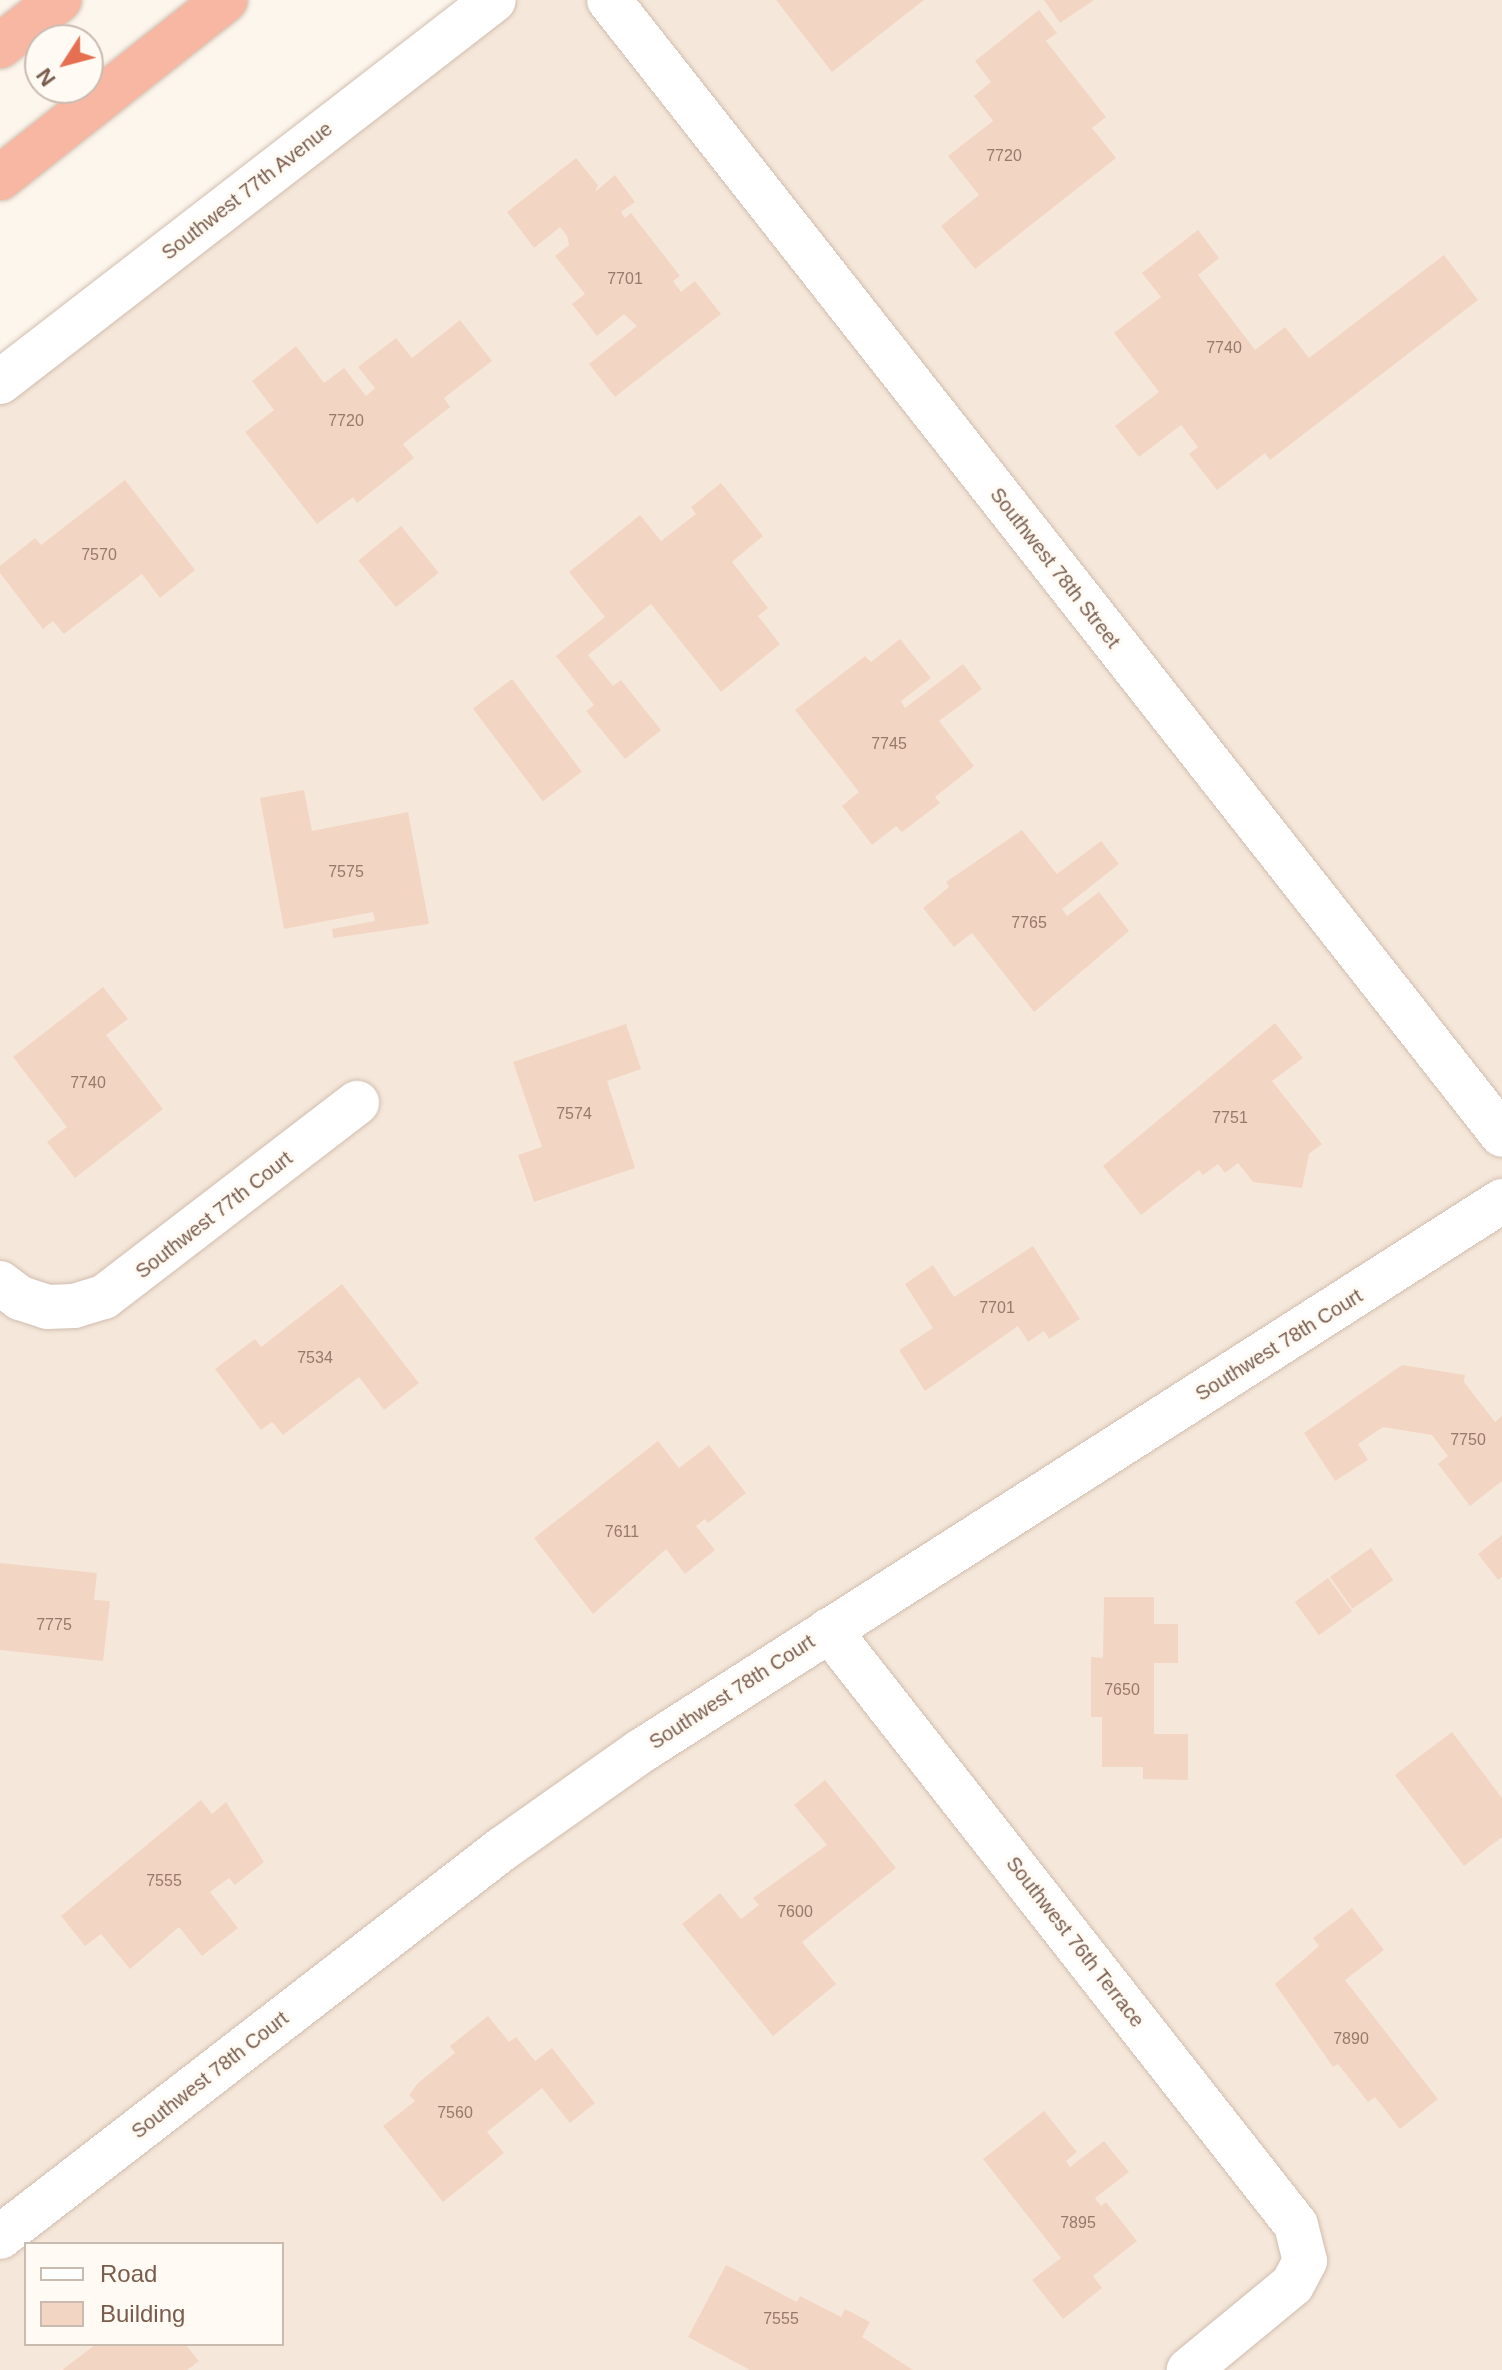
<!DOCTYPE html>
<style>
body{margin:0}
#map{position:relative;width:1502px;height:2370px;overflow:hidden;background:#fdf6ec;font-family:Helvetica,sans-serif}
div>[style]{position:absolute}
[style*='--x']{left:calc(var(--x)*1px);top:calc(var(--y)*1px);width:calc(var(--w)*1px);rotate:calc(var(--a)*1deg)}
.residential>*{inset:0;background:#f5e8da}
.building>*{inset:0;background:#f3d5c3;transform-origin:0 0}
.roads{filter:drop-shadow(0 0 2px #d1beb0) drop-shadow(0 0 2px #d1beb0)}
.minor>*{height:44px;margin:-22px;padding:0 22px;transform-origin:22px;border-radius:22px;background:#fff}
.highway>*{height:44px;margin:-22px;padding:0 22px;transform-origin:22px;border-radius:22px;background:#f7b7a3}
span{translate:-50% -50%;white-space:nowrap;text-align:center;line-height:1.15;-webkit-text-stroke:6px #fffaf3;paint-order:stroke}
.number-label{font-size:16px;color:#987a6a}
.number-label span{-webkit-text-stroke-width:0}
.street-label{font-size:20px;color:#7a5c4d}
.legend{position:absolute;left:24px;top:2242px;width:260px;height:104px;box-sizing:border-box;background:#fffaf3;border:2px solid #cabbb1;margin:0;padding:10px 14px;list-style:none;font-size:24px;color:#7a5c4d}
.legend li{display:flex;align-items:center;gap:16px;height:40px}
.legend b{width:40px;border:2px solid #cabbb1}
.north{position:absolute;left:24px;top:24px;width:80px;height:80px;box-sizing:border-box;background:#fffaf3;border:2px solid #cabbb1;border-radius:50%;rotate:234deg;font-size:22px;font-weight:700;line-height:32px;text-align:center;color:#7a5c4d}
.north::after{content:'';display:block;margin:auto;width:28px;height:36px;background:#e76f51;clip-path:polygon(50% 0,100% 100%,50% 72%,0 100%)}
</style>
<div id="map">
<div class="residential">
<i style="clip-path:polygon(evenodd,519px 0,1502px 0,1502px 2370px,0 2370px,0 398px,519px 0,26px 2244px,282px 2244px,282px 2344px,26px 2344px,26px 2244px)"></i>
</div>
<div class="building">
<i style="clip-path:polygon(776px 0,924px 0,832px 72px)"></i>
<i style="clip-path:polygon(1044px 0,1094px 0,1060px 23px)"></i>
<i style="clip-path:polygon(1039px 10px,1057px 33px,1046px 41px,1106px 117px,1092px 128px,1116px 158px,975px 269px,941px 226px,979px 195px,948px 156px,993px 121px,974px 96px,991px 82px,975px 61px)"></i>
<i style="clip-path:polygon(576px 158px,598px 185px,595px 192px,615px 175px,635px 202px,621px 212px,625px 218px,631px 213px,680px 276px,673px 281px,681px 292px,695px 281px,721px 314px,615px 397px,589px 364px,637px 326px,624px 314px,597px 336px,572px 304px,585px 294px,555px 256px,569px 245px,567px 236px,560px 227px,534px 248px,507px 212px)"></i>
<i style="clip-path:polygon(1198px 230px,1219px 258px,1198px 275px,1255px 350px,1285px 327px,1309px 358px,1444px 255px,1478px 300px,1270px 460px,1265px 453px,1217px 490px,1189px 454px,1198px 447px,1181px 425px,1139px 457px,1115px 426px,1159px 392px,1114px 333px,1161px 297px,1142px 273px)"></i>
<i style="clip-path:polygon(460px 320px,492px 361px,444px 398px,450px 407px,403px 444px,414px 458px,357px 503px,353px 497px,317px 524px,245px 432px,274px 410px,252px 381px,296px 346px,324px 383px,344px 368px,366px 396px,375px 388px,358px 367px,396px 338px,412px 358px)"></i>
<i style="clip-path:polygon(125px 480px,195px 570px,160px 598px,142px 574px,64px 634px,53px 621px,43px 629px,0 573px,0 566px,35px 538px,41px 545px)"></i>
<i style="clip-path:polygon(721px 483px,763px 536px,732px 562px,768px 608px,758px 616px,780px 644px,721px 692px,651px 604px,588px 655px,613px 686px,621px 680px,661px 730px,625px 759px,586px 711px,594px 705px,556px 656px,605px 617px,569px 572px,640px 515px,661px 541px,696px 514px,691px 507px)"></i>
<i style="left:401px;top:526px;width:60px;height:55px;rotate:51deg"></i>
<i style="clip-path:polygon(900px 639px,931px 678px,901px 701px,905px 708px,963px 664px,982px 689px,939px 721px,974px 766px,935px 797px,940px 803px,902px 832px,896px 826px,872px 845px,842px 806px,859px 792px,795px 710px,865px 656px,871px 662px)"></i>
<i style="left:512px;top:679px;width:116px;height:49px;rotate:53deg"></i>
<i style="clip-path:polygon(304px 790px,312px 831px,408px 812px,429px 924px,333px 938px,332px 929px,375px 921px,373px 912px,284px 929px,260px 798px)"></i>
<i style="clip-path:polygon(1022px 830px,1057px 874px,1101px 841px,1119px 864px,1062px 909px,1067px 916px,1099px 892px,1129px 931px,1034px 1012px,972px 933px,954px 947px,923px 908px,949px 887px,946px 882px)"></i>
<i style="clip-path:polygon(103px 987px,128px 1019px,106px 1035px,163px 1109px,75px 1178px,47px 1142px,67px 1127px,13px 1057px)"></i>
<i style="clip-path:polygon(1275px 1023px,1303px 1058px,1272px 1081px,1322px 1144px,1309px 1154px,1302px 1188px,1253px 1182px,1238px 1163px,1225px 1173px,1218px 1164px,1203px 1175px,1199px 1170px,1141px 1215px,1103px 1166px)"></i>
<i style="clip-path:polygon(626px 1024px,641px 1069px,607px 1081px,635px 1168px,534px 1202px,518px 1155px,542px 1147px,513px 1062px)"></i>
<i style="clip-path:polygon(1033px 1246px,1080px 1319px,1049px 1339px,1044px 1331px,1028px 1342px,1018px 1326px,925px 1391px,899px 1350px,933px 1328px,905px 1284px,933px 1265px,954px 1297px)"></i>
<i style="clip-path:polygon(342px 1284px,419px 1383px,384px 1410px,359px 1377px,283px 1435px,272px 1422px,261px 1430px,215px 1369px,255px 1339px,261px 1347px)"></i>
<i style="clip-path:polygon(1402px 1365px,1465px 1375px,1464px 1382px,1495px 1422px,1502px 1416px,1502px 1481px,1470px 1506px,1438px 1464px,1448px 1456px,1432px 1435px,1383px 1427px,1358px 1444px,1368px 1460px,1335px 1481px,1304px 1433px)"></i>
<i style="clip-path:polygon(658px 1441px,679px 1468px,709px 1445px,746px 1493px,708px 1523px,705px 1519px,696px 1526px,715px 1550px,685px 1574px,666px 1549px,593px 1614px,534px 1538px)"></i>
<i style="clip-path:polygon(1502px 1535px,1502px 1577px,1498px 1580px,1478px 1554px)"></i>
<i style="left:1371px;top:1548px;width:39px;height:50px;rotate:55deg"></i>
<i style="clip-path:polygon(0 1563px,97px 1573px,94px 1600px,110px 1601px,103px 1661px,0 1650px)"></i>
<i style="left:1328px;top:1578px;width:41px;height:41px;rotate:54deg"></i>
<i style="clip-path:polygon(1104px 1597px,1154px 1597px,1154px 1624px,1178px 1624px,1178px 1663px,1154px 1663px,1154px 1734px,1188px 1734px,1188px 1780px,1143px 1779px,1143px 1767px,1102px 1767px,1102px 1717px,1091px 1717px,1091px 1657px,1103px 1658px)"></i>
<i style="clip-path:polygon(1452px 1732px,1502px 1798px,1502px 1837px,1464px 1866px,1395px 1775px)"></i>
<i style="clip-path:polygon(825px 1780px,896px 1868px,802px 1942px,836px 1984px,773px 2036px,682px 1924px,720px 1893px,741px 1919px,759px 1905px,753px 1898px,827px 1845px,794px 1805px)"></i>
<i style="clip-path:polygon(201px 1800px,212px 1814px,226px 1802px,264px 1862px,235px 1885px,229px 1878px,210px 1892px,238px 1928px,202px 1956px,179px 1927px,130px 1969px,101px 1934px,85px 1946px,61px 1916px)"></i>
<i style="clip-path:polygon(1352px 1908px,1384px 1950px,1345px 1980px,1438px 2099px,1400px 2129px,1375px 2097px,1368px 2102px,1338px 2064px,1333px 2067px,1275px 1984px,1319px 1946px,1313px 1938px)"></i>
<i style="clip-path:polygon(488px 2016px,509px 2042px,516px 2037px,535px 2061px,552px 2048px,595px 2103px,570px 2123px,542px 2088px,487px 2132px,504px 2153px,443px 2202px,383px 2126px,415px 2101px,409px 2095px,418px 2083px,455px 2053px,450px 2046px)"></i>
<i style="clip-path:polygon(1044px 2111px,1077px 2152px,1066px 2161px,1070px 2167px,1104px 2141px,1129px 2172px,1095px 2198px,1101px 2206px,1106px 2202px,1137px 2241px,1093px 2276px,1102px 2288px,1063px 2319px,1032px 2280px,1061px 2258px,983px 2159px)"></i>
<i style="clip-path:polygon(726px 2265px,797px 2302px,800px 2296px,841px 2317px,845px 2309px,870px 2322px,862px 2337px,913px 2370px,750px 2370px,688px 2337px)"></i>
<i style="clip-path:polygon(96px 2344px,185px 2344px,199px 2361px,187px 2370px,62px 2370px)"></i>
</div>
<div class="roads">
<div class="minor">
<i style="--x:609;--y:0;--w:1444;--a:51.8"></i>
<i style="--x:0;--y:382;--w:624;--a:-37.71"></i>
<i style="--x:0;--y:1283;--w:25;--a:37"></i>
<i style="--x:20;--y:1298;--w:28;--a:18"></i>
<i style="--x:47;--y:1307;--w:27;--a:-2"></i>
<i style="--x:74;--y:1306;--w:31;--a:-17"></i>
<i style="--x:104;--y:1297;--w:319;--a:-37.5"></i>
<i style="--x:829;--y:1630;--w:756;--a:51.87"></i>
<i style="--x:1296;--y:2225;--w:37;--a:76"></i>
<i style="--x:1305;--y:2261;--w:27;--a:118"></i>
<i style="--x:1292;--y:2285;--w:134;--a:140.5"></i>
<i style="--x:0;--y:2237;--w:634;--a:-37.7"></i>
<i style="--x:502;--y:1849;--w:170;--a:-35.2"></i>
<i style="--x:641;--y:1751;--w:1022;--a:-32.57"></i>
</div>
<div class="highway">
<i style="--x:0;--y:46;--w:75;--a:-37.9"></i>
<i style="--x:0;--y:178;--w:287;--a:-38.3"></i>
</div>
</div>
<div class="number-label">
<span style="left:1004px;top:156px">7720</span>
<span style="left:625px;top:279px">7701</span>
<span style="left:1224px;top:348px">7740</span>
<span style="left:346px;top:421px">7720</span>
<span style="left:99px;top:555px">7570</span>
<span style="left:889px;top:744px">7745</span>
<span style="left:346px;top:872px">7575</span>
<span style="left:1029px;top:923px">7765</span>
<span style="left:88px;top:1083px">7740</span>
<span style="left:574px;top:1114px">7574</span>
<span style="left:1230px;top:1118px">7751</span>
<span style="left:997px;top:1308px">7701</span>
<span style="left:315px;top:1358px">7534</span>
<span style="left:1468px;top:1440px">7750</span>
<span style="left:622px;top:1532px">7611</span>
<span style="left:54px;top:1625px">7775</span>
<span style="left:1122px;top:1690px">7650</span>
<span style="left:164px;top:1881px">7555</span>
<span style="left:795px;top:1912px">7600</span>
<span style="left:1351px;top:2039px">7890</span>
<span style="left:455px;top:2113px">7560</span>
<span style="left:1078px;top:2223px">7895</span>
<span style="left:781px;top:2319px">7555</span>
</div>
<div class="street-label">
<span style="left:247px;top:191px;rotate:-38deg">Southwest 77th Avenue</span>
<span style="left:1055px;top:568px;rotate:52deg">Southwest 78th Street</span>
<span style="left:214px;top:1215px;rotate:-38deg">Southwest 77th Court</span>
<span style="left:1279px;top:1345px;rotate:-32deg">Southwest 78th Court</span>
<span style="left:732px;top:1692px;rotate:-33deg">Southwest 78th Court</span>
<span style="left:1075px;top:1942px;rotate:52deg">Southwest 76th Terrace</span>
<span style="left:210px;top:2075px;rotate:-38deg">Southwest 78th Court</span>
</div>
<ul class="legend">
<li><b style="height:10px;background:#fff"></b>Road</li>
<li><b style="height:22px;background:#f3d5c3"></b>Building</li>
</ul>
<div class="north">N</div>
</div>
